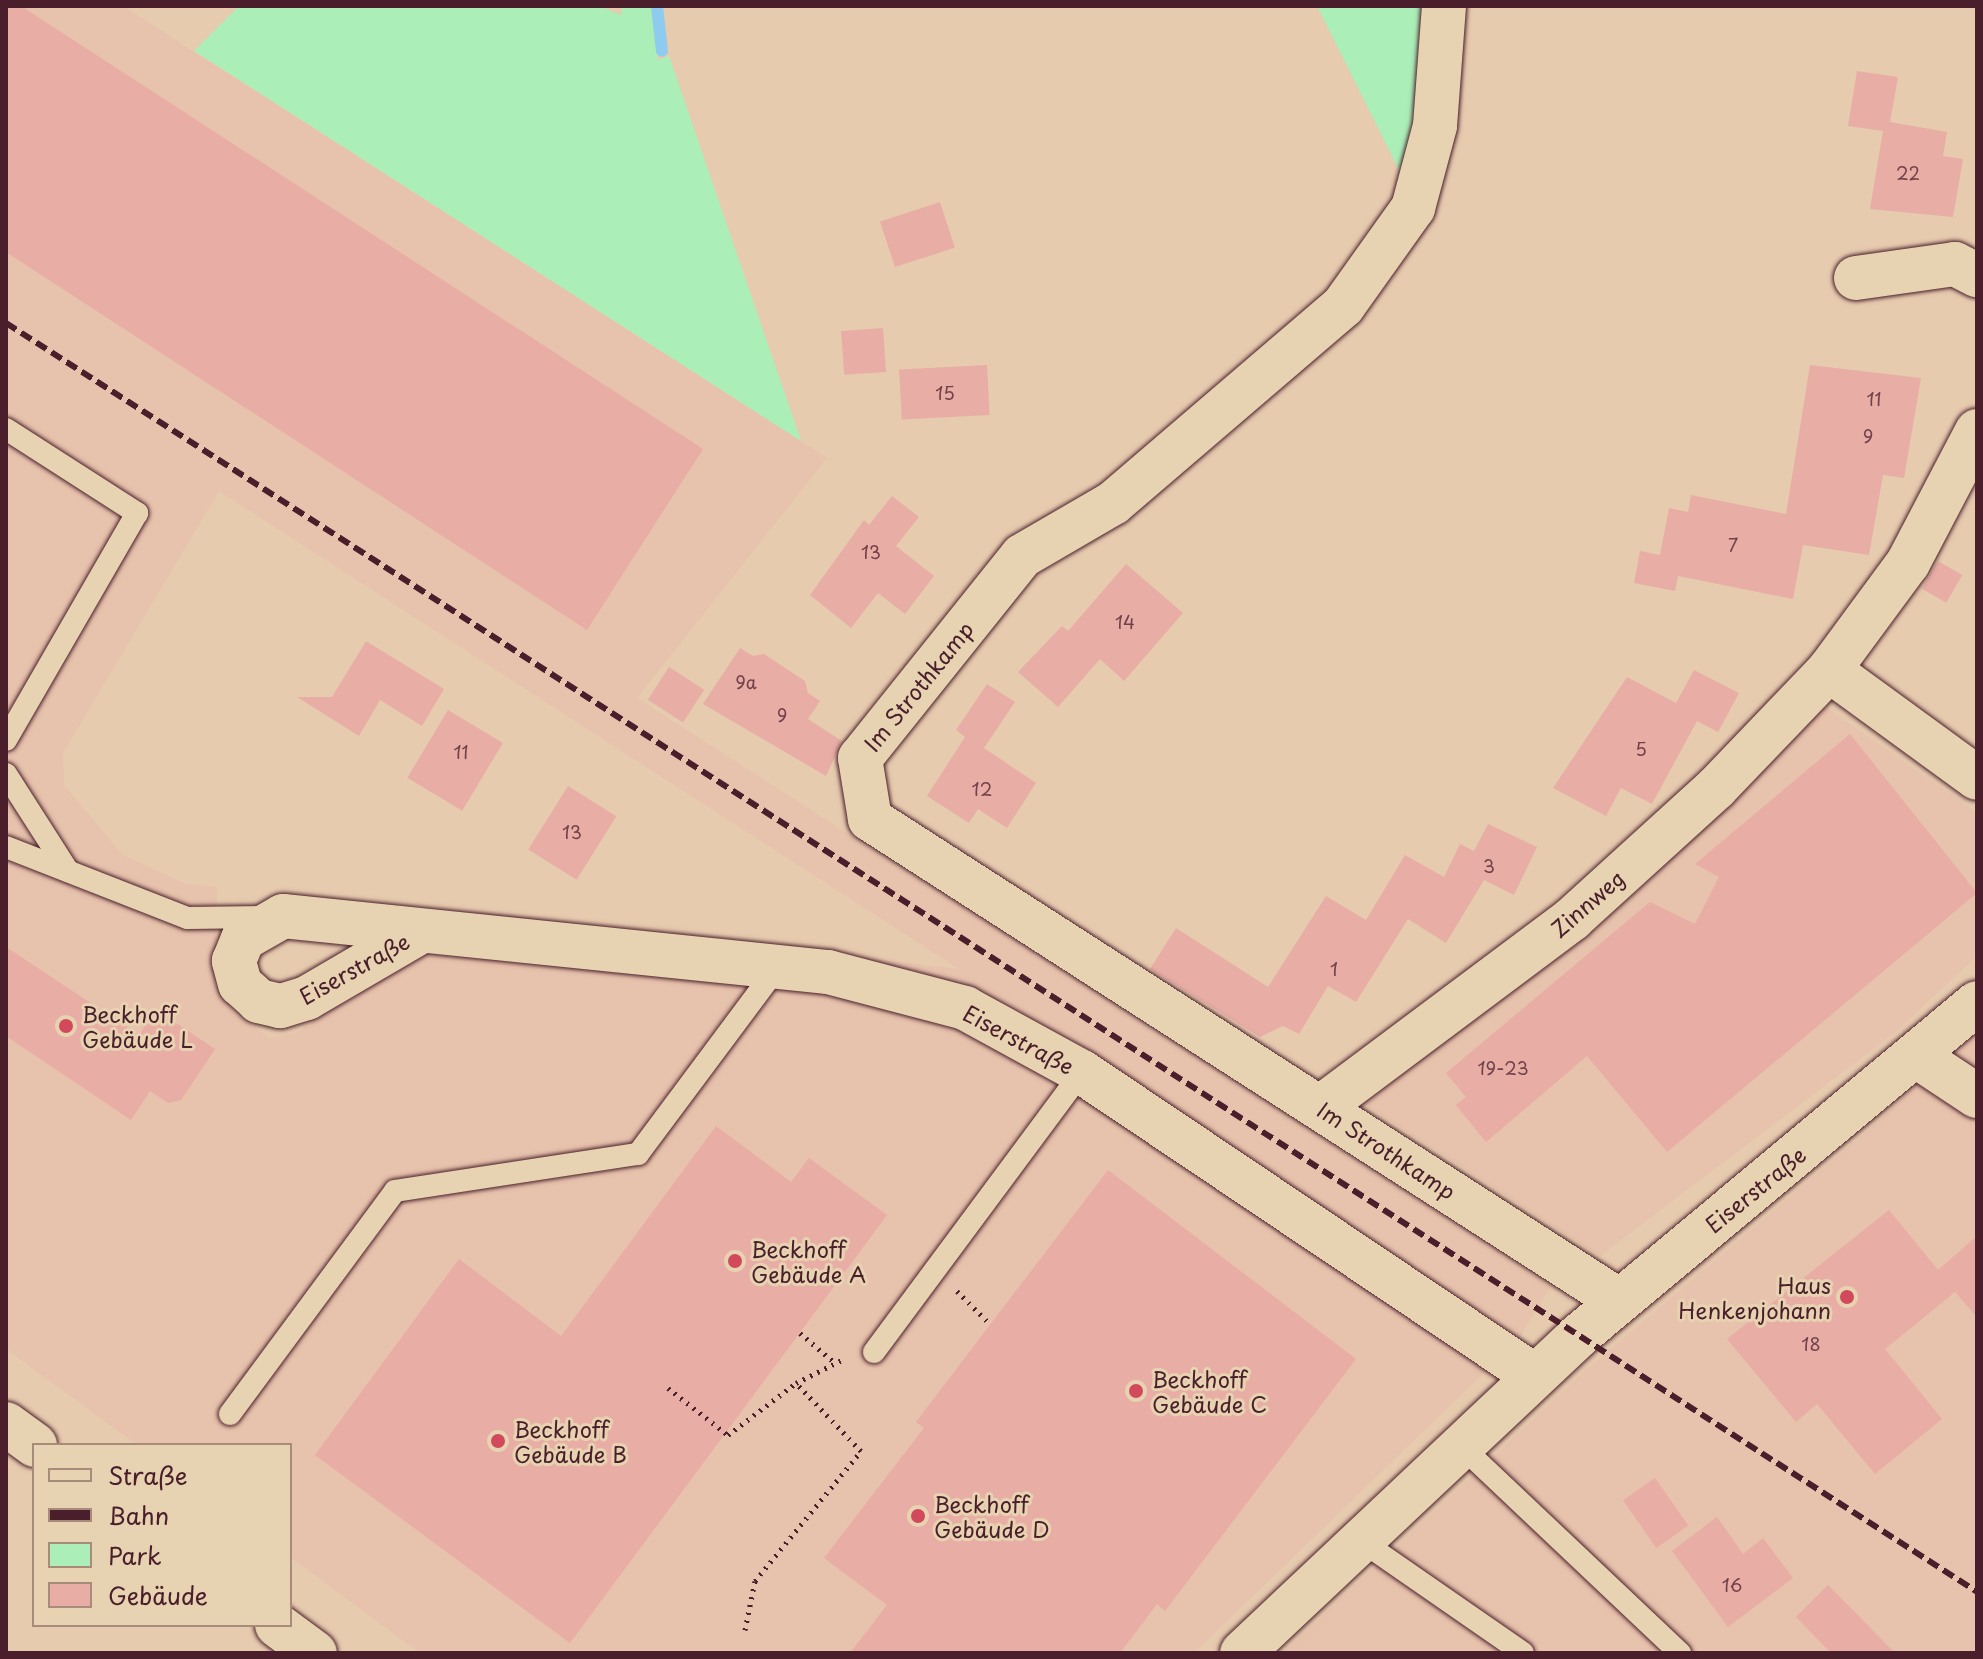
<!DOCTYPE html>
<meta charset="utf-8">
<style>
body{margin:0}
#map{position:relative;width:1983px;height:1659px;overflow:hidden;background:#e7cbaf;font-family:"Playpen Sans",sans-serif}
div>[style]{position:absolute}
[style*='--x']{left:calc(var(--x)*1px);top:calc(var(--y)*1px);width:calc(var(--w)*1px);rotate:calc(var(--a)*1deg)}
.built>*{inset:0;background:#e7c2ac}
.green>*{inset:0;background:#abeeb8}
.stream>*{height:12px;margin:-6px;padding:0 6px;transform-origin:6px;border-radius:6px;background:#8dccee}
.building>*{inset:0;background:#e8ada5;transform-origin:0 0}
.path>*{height:5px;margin-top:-2.5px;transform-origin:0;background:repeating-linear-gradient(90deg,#4a1f2b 0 2px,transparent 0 8px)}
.roads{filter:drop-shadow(0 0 2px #4a1f2b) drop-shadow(0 0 2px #4a1f2b)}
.lane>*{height:22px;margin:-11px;padding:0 11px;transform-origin:11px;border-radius:11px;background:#e7d3b1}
.street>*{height:44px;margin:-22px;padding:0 22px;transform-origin:22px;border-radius:22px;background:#e7d3b1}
.secondary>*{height:44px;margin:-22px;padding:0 22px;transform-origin:22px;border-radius:22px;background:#e7d3b1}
.rail>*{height:6px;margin-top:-3px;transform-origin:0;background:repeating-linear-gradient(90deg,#4a1f2b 0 12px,transparent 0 18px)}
.dots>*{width:22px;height:22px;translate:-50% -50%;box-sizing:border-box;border:4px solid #e7d3b1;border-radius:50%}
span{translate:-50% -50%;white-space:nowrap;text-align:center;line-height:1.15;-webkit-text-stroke:6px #e7d3b1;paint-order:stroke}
.number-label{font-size:18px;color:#72424a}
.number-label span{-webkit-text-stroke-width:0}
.street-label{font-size:22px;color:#4a1f2b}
.poi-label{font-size:22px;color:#4a1f2b}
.left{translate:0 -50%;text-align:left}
.right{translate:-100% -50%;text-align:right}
.frame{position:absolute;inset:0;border:8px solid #4a1f2b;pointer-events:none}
.legend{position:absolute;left:32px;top:1443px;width:260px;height:184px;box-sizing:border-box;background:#e7d3b1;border:2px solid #a88b7b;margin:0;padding:10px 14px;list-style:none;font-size:24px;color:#4a1f2b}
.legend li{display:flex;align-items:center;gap:16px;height:40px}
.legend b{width:40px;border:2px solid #a88b7b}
</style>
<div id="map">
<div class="built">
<i style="clip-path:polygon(evenodd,6px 6px,123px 6px,827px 458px,637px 698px,1551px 1286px,1518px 1340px,1194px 1653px,420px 1653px,290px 1557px,290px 1445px,137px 1445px,6px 1349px,6px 6px,219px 491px,959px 969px,472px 911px,297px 1033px,270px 1038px,234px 1013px,215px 984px,217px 887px,186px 884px,123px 855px,64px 785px,63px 753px,219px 491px)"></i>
<i style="clip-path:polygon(1816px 700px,1977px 813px,1977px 956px,1897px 1031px,1600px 1256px,1357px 1099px)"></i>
<i style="clip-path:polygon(1977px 1028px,1977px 1653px,1283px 1653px,1587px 1369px,1869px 1130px)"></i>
</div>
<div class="green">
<i style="clip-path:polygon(239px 6px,599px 6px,621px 15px,622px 6px,652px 6px,658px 60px,669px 56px,801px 441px,194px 51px)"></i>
<i style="clip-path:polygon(1317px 6px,1431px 6px,1422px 115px,1403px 178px)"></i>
</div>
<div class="stream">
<i style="--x:657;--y:6;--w:45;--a:83.7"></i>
</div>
<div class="building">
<i style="clip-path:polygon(6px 6px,21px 6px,703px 449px,587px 630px,6px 252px)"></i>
<i style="clip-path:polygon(1857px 71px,1898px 77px,1890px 122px,1947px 132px,1943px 156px,1963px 159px,1953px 217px,1870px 209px,1883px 131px,1848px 126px)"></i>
<i style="left:940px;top:202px;width:48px;height:63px;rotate:72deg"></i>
<i style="left:883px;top:328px;width:44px;height:42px;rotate:86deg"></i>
<i style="left:987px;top:365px;width:50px;height:88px;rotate:87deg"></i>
<i style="clip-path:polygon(1810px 365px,1921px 378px,1904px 478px,1883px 475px,1869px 555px,1803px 545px,1793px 599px,1678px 576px,1675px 591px,1634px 583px,1640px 551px,1660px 555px,1669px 508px,1688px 512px,1691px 495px,1786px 514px)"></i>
<i style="clip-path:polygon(892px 496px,919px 517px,896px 546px,934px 576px,905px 614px,878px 593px,851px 628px,810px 595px,864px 520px,869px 525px)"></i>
<i style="left:1938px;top:561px;width:28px;height:32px;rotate:30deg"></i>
<i style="clip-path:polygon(1126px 564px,1183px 613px,1124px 681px,1100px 659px,1058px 707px,1018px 672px,1062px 626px,1068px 631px)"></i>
<i style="clip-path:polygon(366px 641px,444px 689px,422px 726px,380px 700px,359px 736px,297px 697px,332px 697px)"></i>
<i style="clip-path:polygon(740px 648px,753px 656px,764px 654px,805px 681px,808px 693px,820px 701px,808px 719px,842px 741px,826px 776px,703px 704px)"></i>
<i style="left:669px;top:667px;width:42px;height:39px;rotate:33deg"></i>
<i style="clip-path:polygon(1694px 670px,1739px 693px,1718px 732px,1697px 721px,1652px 804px,1621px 788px,1606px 816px,1553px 788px,1627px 677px,1676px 703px)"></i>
<i style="clip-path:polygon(987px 684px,1015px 702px,984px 748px,1036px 783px,1007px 828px,978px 809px,969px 823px,927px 796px,965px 737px,956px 730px)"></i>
<i style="left:448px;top:710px;width:64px;height:79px;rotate:31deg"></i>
<i style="clip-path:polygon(1850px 734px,1977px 893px,1667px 1152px,1587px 1056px,1486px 1142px,1456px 1105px,1466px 1097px,1446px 1073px,1650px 902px,1695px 924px,1719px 877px,1695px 864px)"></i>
<i style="left:568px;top:786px;width:57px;height:75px;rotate:32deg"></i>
<i style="clip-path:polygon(1488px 824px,1537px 847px,1514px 895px,1484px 880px,1446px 943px,1408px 919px,1356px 1002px,1328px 986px,1299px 1034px,1283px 1026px,1260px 1037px,1150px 969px,1176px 928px,1268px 987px,1326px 896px,1366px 920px,1405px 855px,1444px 877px,1460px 844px,1474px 851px)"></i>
<i style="clip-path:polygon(6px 947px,139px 1035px,151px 1017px,164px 1015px,215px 1049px,181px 1100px,168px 1103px,150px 1091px,131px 1120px,6px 1036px)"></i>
<i style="clip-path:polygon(716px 1126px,791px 1182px,809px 1158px,887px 1215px,570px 1643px,315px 1455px,459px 1259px,561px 1336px)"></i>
<i style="clip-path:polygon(1108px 1170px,1356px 1359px,1165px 1611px,1157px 1604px,1120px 1653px,850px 1653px,887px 1605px,824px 1558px,924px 1428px,916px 1422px)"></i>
<i style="clip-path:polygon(1889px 1210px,1938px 1270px,1977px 1236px,1977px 1317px,1955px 1292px,1885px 1349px,1942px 1419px,1875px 1474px,1817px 1404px,1796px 1422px,1727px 1339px)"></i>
<i style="left:1655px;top:1478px;width:58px;height:39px;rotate:55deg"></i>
<i style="clip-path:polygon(1717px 1517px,1743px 1554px,1763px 1538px,1793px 1578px,1728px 1627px,1672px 1551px)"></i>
<i style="clip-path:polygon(1828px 1585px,1895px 1653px,1831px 1653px,1796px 1617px)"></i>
</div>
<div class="path">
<i style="--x:957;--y:1291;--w:47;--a:45"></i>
<i style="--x:800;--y:1333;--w:45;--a:40.5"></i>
<i style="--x:668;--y:1388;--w:76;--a:38.1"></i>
<i style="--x:728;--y:1435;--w:86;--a:-37.4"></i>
<i style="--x:796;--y:1383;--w:54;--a:-26.6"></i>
<i style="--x:745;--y:1630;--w:50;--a:-78.5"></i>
<i style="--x:755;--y:1581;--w:168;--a:-50.8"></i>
<i style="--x:861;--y:1451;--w:94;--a:-133.7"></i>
</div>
<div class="roads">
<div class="lane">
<i style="--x:6;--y:429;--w:156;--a:32.7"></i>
<i style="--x:137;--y:513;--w:262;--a:120"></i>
<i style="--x:6;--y:774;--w:115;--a:57.4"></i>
<i style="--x:6;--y:847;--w:194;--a:21.4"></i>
<i style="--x:187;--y:918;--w:79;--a:-0.7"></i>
<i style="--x:874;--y:1352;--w:349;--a:-53.4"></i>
<i style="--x:230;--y:1414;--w:277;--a:-53.5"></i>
<i style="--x:395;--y:1191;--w:246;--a:-8.7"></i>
<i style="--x:638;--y:1154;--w:234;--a:-53.3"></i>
<i style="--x:1460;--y:1445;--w:303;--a:43.4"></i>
<i style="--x:1360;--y:1540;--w:198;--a:34.7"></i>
</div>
<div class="street">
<i style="--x:1444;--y:6;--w:120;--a:94.3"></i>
<i style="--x:1435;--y:126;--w:85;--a:105"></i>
<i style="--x:1413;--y:208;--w:120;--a:125.5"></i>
<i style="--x:1343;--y:306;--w:303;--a:139.4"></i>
<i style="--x:1113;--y:503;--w:105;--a:149.8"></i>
<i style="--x:1022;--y:556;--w:259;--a:128.7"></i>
<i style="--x:860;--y:758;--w:62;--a:80.7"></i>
<i style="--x:870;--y:819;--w:889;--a:32.74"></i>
<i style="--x:1856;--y:278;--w:100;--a:-8"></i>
<i style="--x:1955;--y:264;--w:25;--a:27"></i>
<i style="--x:1829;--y:670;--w:183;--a:36.1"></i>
<i style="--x:420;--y:932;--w:131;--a:149.7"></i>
<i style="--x:307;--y:998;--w:28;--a:163"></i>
<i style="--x:280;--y:1006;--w:22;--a:-167"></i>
<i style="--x:259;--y:1001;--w:25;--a:-138"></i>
<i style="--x:240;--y:984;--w:24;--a:-105"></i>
<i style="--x:234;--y:961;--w:24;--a:-68"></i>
<i style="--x:243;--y:939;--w:46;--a:-29.9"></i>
<i style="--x:283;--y:916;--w:548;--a:5.87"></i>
<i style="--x:828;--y:972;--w:142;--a:14.7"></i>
<i style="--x:965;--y:1008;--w:133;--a:28.7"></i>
<i style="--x:1082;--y:1072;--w:543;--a:33.89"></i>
<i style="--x:1918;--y:1057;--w:71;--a:33.5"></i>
<i style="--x:1321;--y:1107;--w:314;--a:-36.8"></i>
<i style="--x:1572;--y:919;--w:195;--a:-42.3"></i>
<i style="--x:1716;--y:788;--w:163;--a:-46.2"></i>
<i style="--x:1829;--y:670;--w:133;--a:-53.6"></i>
<i style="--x:1908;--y:563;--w:149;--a:-62.4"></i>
<i style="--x:1242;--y:1653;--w:461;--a:-43.3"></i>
<i style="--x:1577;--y:1337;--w:521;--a:-39.86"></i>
</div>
<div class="secondary">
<i style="--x:6;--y:1424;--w:36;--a:36"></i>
<i style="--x:277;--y:1625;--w:47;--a:36.4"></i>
</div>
</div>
<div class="rail">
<i style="--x:6;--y:323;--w:2344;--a:32.77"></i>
</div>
<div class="dots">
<i style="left:66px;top:1026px;background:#d1495b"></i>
<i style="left:735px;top:1261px;background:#d1495b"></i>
<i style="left:1847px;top:1297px;background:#d1495b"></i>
<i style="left:1136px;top:1391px;background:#d1495b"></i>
<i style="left:498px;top:1441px;background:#d1495b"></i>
<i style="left:918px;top:1516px;background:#d1495b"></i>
</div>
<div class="number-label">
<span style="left:1908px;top:173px">22</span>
<span style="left:945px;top:393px">15</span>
<span style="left:1874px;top:399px">11</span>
<span style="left:1868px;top:436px">9</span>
<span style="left:1733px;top:545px">7</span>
<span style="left:871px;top:552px">13</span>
<span style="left:1125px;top:622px">14</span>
<span style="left:746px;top:682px">9a</span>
<span style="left:782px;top:715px">9</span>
<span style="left:1641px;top:749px">5</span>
<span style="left:461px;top:752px">11</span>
<span style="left:982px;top:789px">12</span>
<span style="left:572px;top:832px">13</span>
<span style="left:1489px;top:866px">3</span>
<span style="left:1334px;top:969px">1</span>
<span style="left:1503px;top:1068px">19-23</span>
<span style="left:1811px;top:1344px">18</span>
<span style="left:1732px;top:1585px">16</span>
</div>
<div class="street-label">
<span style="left:918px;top:686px;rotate:-51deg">Im Strothkamp</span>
<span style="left:1587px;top:903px;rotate:-41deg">Zinnweg</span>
<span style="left:354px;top:968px;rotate:-29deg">Eiserstraße</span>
<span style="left:1019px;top:1039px;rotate:28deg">Eiserstraße</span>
<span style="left:1387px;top:1150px;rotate:33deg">Im Strothkamp</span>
<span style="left:1755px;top:1189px;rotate:-39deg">Eiserstraße</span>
</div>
<div class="poi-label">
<span class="left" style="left:82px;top:1026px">Beckhoff<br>Gebäude L</span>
<span class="left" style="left:751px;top:1261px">Beckhoff<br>Gebäude A</span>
<span class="right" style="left:1831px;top:1297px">Haus<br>Henkenjohann</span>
<span class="left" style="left:1152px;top:1391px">Beckhoff<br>Gebäude C</span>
<span class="left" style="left:514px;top:1441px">Beckhoff<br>Gebäude B</span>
<span class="left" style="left:934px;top:1516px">Beckhoff<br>Gebäude D</span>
</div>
<div class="frame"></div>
<ul class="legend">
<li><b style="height:10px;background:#e7d3b1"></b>Straße</li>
<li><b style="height:10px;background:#4a1f2b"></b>Bahn</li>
<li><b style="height:22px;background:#abeeb8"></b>Park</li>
<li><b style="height:22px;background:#e8ada5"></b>Gebäude</li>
</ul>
</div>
